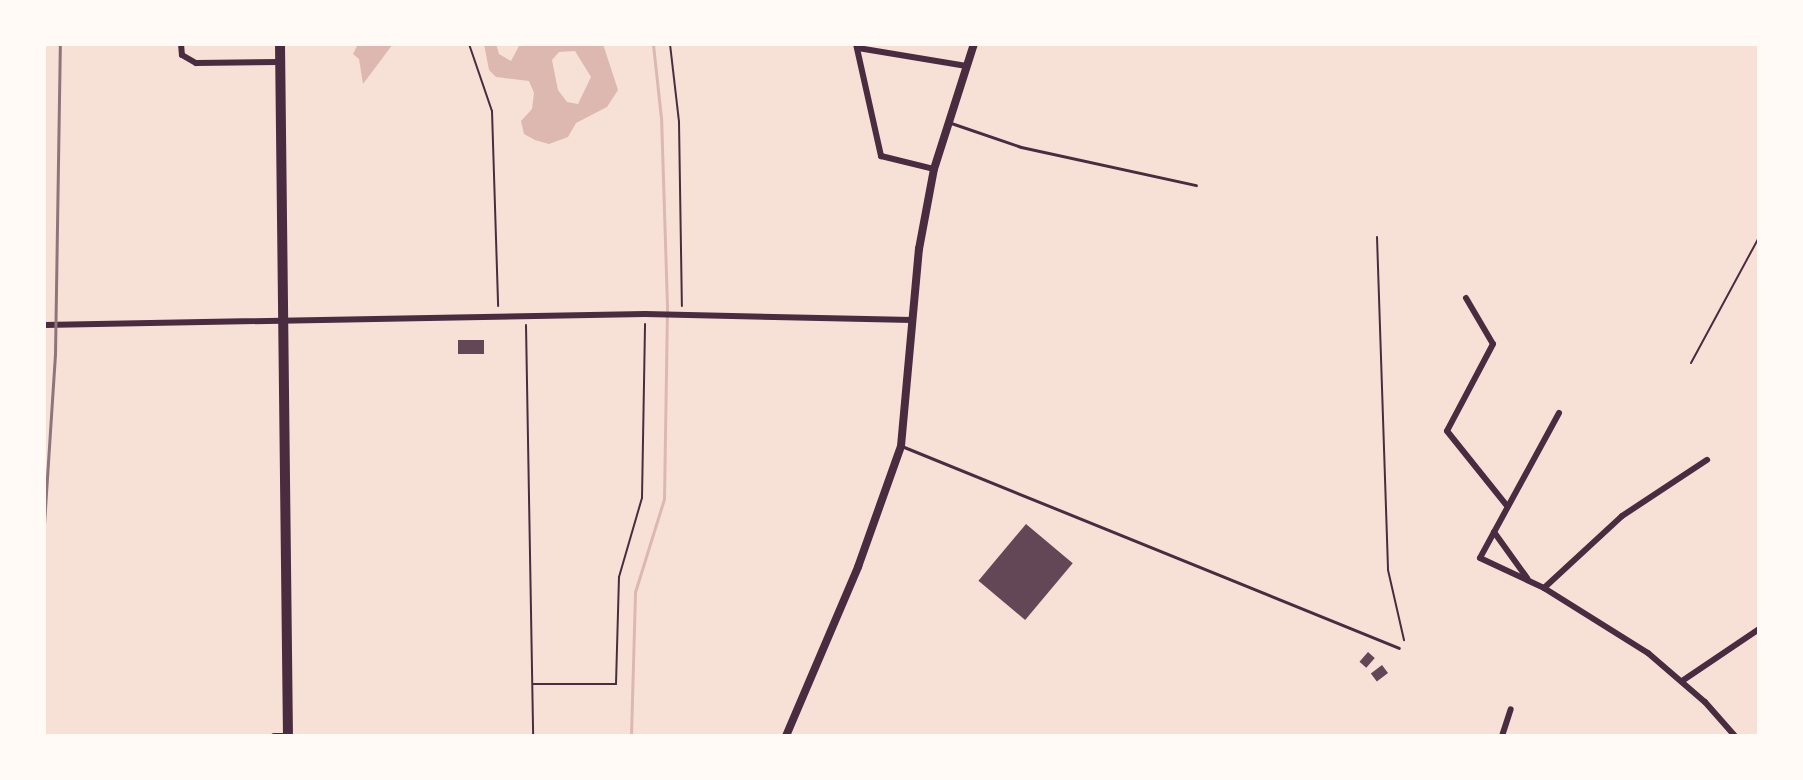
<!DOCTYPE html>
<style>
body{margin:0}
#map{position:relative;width:1803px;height:780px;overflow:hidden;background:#f7e1d7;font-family:Lora,serif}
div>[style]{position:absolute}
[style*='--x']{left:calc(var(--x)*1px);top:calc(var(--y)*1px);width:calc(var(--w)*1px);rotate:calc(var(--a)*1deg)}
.water>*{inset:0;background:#dcb8b0}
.stream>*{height:3px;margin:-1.5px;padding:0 1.5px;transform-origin:1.5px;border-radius:1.5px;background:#dcb8b0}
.building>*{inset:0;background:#644757;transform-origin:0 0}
.path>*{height:2px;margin:-1px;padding:0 1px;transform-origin:1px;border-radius:1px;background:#4a2c40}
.service>*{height:3px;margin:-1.5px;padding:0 1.5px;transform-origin:1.5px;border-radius:1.5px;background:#4a2c40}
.minor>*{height:6px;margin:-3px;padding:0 3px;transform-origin:3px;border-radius:3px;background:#4a2c40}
.tertiary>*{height:8px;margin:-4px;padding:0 4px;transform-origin:4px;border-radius:4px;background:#4a2c40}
.primary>*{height:10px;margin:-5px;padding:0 5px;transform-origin:5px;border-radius:5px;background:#4a2c40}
.rail>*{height:3px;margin:-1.5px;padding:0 1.5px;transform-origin:1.5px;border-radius:1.5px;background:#8f747c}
span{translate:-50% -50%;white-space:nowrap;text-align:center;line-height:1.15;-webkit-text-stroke:8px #fffaf5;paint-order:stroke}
.frame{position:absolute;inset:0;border:46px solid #fffaf5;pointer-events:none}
</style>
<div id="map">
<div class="water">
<i style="clip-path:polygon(358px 44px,393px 44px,363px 84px,359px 59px,353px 54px)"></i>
<i style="clip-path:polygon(evenodd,484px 44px,496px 44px,499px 54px,511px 61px,520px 44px,603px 44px,618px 90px,607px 107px,576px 123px,568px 137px,549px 144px,535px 140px,524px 134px,521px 121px,532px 109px,534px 93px,529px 81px,496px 77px,489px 70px,484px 44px,575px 51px,591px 77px,578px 104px,567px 102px,558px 90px,552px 60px,559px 52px,575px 51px)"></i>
</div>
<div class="stream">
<i style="--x:631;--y:736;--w:144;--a:-88.4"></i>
<i style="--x:635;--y:592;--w:97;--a:-72.7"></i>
<i style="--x:664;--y:499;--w:193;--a:-89.1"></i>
<i style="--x:667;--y:306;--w:188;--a:-91.8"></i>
<i style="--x:661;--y:118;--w:74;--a:-96.2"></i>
</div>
<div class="building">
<i style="left:458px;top:340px;width:26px;height:14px"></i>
<i style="left:1026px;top:524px;width:61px;height:74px;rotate:40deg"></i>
<i style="left:1368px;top:652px;width:9px;height:13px;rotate:41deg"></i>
<i style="left:1382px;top:665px;width:10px;height:14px;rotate:53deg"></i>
</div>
<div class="path">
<i style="--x:469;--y:44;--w:71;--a:71.1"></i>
<i style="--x:492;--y:111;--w:195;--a:88.2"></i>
<i style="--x:670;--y:44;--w:79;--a:83.4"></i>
<i style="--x:679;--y:122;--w:184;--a:89.1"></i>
<i style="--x:1377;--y:237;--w:333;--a:88.1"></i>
<i style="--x:1388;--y:570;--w:72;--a:77.1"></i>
<i style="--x:526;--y:325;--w:411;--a:89"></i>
<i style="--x:1691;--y:363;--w:143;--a:-61.6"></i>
<i style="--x:533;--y:684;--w:83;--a:0"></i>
<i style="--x:616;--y:684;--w:107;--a:-88.4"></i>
<i style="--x:619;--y:577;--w:82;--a:-73.8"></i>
<i style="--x:642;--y:498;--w:174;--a:-89"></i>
</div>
<div class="service">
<i style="--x:951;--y:123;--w:74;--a:18.9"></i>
<i style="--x:1021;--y:147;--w:179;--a:12.3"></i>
<i style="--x:904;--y:447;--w:534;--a:22.1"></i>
</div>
<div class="minor">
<i style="--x:181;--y:44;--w:11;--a:85"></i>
<i style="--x:182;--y:55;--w:16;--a:30"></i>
<i style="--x:196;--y:63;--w:84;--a:-0.7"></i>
<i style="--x:856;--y:44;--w:115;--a:77.4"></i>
<i style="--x:881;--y:156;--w:55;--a:13.8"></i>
<i style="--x:858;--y:48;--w:110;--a:9.4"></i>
<i style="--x:1466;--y:298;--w:53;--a:59.6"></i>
<i style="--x:1493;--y:344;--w:98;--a:117.9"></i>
<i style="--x:1447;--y:431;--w:96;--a:51.3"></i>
<i style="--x:44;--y:325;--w:601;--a:-1.05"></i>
<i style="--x:645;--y:314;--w:267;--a:1.3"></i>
<i style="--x:1559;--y:413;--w:165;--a:118.6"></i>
<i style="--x:1480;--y:558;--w:71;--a:25.1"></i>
<i style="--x:1544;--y:588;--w:123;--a:32"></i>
<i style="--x:1648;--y:653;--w:75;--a:40.7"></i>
<i style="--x:1705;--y:702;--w:45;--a:48.6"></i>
<i style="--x:1494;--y:532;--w:57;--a:54.3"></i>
<i style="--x:1544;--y:588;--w:106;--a:-42.7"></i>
<i style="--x:1622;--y:516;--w:102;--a:-33.4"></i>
<i style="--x:1682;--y:681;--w:93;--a:-34"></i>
<i style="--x:274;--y:736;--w:13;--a:0"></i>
<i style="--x:1502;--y:736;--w:28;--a:-72"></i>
</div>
<div class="tertiary">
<i style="--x:786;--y:736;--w:184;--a:-66.9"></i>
<i style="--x:858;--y:567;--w:128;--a:-70.4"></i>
<i style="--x:901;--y:446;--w:198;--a:-84.8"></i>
<i style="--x:919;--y:249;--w:81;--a:-79.4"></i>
<i style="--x:934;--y:169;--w:131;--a:-72.3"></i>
</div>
<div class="primary">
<i style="--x:280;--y:44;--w:692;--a:89.34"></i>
</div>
<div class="rail">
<i style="--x:44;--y:524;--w:170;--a:-86.3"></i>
<i style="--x:55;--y:354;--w:310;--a:-89.1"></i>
</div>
<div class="frame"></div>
</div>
